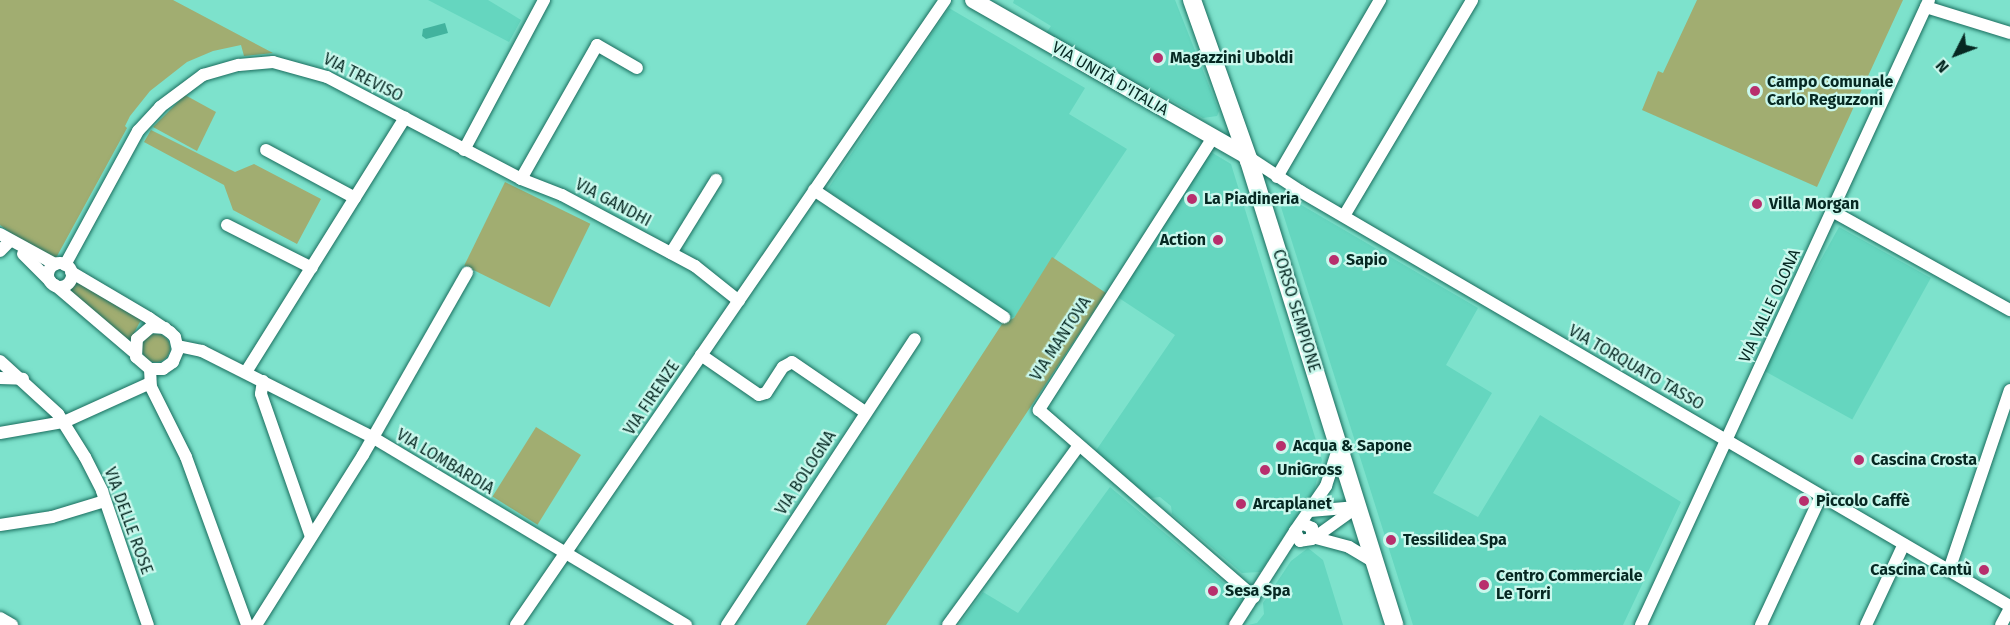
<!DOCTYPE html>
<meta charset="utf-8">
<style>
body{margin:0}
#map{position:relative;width:2010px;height:625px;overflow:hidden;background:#7de2cc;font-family:"Fira Sans",sans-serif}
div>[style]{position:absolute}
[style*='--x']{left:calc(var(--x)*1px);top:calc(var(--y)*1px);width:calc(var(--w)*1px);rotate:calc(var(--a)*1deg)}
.built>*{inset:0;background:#65d6bf;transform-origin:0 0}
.green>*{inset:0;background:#a1ad71;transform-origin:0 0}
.round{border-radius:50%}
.water>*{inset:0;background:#42b39e}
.roads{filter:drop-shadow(0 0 2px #1a6d5e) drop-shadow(0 0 2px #1a6d5e)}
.street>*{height:12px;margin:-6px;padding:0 6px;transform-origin:6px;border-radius:6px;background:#fff}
.street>.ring{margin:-6px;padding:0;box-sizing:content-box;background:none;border:12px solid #fff;border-radius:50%}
.secondary>*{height:16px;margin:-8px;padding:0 8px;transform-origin:8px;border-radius:8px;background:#fff}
.primary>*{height:18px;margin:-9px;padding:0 9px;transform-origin:9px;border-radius:9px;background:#fff}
.dots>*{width:16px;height:16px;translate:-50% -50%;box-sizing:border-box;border:3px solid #caf8ed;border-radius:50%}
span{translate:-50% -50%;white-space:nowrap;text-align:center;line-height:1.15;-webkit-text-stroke:4.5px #caf8ed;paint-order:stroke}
.poi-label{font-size:16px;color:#062822;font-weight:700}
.left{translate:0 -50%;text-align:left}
.right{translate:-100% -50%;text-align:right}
.street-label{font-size:16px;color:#062822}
.north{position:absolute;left:1926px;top:24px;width:60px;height:60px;-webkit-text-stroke:4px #caf8ed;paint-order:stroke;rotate:228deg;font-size:16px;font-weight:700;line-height:24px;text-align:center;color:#062822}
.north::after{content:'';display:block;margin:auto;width:21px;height:27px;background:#062822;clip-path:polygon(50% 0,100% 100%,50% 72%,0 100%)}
</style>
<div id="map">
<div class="built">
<i style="clip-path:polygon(428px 0,488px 0,521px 20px,509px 42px)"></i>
<i style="clip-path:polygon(1014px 0,1175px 0,1219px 111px,1217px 116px,1203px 118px,1167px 98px,1160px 95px,1158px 99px,1046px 33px,1051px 26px,1013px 3px)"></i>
<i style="clip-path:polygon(949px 8px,1085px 88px,1069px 114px,1127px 149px,1014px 318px,827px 190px)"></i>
<i style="clip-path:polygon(1211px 152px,1231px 164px,1322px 460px,1314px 491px,1260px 572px,1242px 573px,1172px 514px,1171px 506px,1160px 497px,1151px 498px,1095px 452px,1175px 335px,1116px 296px)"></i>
<i style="clip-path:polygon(1291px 199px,1478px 308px,1446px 365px,1492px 393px,1433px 493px,1478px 517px,1540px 415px,1681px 502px,1623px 625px,1413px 625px,1281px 207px)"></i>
<i style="left:1839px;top:227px;width:105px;height:162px;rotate:29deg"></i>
<i style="clip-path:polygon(1110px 487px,1244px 600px,1227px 625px,959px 625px,983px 592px,1018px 613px)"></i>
<i style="clip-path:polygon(1308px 548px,1323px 560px,1343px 625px,1248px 625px,1257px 623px,1264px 614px,1263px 603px,1291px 561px)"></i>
</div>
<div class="green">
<i style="clip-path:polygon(0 0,173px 0,273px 53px,244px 56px,241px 45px,213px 51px,187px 62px,150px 91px,130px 116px,125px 126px,127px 128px,56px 258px,31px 248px,0 225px)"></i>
<i style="clip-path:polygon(1697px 0,1903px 0,1817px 187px,1642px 110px,1658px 71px,1663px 73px)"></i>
<i style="clip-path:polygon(185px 95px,216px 112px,197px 151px,153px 127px)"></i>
<i style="clip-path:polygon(151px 130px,235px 172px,254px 164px,321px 199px,297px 244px,233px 210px,224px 185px,144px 142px)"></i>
<i style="left:505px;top:182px;width:95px;height:93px;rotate:26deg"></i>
<i style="clip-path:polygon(1052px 257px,1106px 293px,886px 625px,806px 625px,1002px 324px,1014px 318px)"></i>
<i style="clip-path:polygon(76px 281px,141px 320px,129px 342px,69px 290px)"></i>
<i class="round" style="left:142px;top:334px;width:28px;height:28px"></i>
<i style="left:536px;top:427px;width:53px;height:82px;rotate:32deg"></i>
</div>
<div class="water">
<i style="clip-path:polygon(445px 23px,448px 33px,426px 39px,422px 36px,423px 29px)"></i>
</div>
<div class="roads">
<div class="street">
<i style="--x:1926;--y:7;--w:88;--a:17.2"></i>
<i style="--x:1212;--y:139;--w:322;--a:122.6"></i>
<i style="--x:1039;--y:410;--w:285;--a:41"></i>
<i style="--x:266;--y:150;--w:101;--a:28.3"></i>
<i style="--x:464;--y:150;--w:170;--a:-61.9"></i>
<i style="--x:1247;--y:156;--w:64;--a:33.4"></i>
<i style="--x:1300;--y:191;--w:822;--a:30.31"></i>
<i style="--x:1277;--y:177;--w:205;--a:-59.8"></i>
<i style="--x:521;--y:179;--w:154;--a:-60.4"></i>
<i style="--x:597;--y:45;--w:46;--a:29.9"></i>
<i style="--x:814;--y:190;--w:229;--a:33.8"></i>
<i style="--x:1832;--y:211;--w:204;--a:29.1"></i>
<i style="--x:1344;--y:216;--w:251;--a:-59.3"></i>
<i style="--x:227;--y:225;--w:95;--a:26.8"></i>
<i style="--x:0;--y:234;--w:63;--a:28.6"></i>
<i style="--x:0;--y:251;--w:14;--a:-45"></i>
<i style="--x:671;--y:253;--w:86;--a:-58.3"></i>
<i style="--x:23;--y:254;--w:40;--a:45"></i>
<i class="ring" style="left:48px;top:263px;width:12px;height:12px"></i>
<i style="--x:65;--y:265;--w:153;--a:-61.4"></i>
<i style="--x:138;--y:131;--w:33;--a:-47"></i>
<i style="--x:160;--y:107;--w:54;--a:-36.7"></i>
<i style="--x:203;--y:75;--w:37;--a:-16"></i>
<i style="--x:239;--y:65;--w:34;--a:-5"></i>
<i style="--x:273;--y:62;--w:56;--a:15.5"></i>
<i style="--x:327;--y:77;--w:219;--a:27.7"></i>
<i style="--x:521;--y:179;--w:44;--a:21.3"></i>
<i style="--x:562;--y:195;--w:151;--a:28.1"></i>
<i style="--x:695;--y:266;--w:56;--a:38.5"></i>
<i style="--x:71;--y:272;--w:91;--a:30.5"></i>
<i style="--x:149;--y:318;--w:25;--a:34"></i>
<i style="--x:170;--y:332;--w:7;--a:45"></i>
<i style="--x:175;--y:337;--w:13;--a:77"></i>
<i style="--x:178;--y:350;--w:13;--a:113"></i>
<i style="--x:173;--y:362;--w:12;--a:145"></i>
<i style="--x:163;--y:369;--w:13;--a:180"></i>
<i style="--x:150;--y:369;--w:18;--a:-139"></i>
<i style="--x:136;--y:357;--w:18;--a:-87"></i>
<i style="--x:137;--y:339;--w:18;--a:-41"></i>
<i style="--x:151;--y:327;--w:14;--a:4"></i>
<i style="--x:55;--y:285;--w:106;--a:40.4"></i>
<i style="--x:178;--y:346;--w:25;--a:12"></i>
<i style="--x:202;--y:351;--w:191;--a:26.8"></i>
<i style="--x:372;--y:437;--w:366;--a:30.9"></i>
<i style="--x:701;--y:355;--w:70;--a:34.6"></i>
<i style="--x:759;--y:395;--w:7;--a:-16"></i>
<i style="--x:766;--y:393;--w:31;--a:-57"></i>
<i style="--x:783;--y:367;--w:10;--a:-29"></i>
<i style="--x:792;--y:362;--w:88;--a:34.4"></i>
<i style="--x:0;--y:361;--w:79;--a:42.4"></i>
<i style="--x:58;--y:414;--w:51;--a:57.9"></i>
<i style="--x:85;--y:457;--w:38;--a:63"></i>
<i style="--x:102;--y:491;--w:142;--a:71.1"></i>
<i style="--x:150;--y:369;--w:18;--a:87"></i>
<i style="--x:151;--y:387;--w:78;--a:63.4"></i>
<i style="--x:186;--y:457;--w:179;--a:70"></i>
<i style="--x:246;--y:372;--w:300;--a:-58"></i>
<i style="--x:0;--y:378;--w:23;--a:2"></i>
<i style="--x:263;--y:381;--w:13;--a:99"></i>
<i style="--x:261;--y:394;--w:151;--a:70.7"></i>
<i style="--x:0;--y:433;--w:65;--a:-9.8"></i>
<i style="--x:64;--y:422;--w:94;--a:-24.4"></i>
<i style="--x:1310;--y:511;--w:47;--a:-4.9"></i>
<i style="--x:1301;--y:523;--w:12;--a:24"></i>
<i style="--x:1312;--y:528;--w:11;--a:90"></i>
<i style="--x:1312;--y:539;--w:12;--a:171"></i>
<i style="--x:1300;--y:541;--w:11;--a:-117"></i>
<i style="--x:1295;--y:531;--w:55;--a:-55.4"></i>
<i style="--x:1326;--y:486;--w:39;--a:-72"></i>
<i style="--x:0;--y:525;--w:53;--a:-8.7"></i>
<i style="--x:52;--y:517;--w:55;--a:-16.8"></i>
<i style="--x:1314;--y:538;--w:53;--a:-35.8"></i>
<i style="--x:1316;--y:538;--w:34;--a:15"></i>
<i style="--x:1349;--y:547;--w:29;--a:31"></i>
<i style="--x:1949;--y:570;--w:190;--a:-71.3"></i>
<i style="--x:0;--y:618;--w:14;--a:30"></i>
<i style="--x:256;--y:625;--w:201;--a:-57.8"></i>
<i style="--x:363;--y:455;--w:210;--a:-60.3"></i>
<i style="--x:516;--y:625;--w:758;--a:-55.53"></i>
<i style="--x:727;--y:625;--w:342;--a:-56.7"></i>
<i style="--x:948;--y:625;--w:220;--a:-53.9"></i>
<i style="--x:1235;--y:625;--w:112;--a:-57.4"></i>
<i style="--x:1641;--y:625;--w:688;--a:-65.26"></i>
<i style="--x:1761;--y:625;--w:142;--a:-65.1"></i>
<i style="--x:1866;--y:625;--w:89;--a:-64.9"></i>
<i style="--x:2001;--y:625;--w:19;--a:-62"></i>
</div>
<div class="secondary">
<i style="--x:973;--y:0;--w:315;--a:29.7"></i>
</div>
<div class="primary">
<i style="--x:1192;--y:0;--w:171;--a:70.5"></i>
<i style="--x:1249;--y:161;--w:486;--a:72.6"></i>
</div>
</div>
<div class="dots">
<i style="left:1158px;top:58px;background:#b82f6d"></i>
<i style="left:1755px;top:91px;background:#b82f6d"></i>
<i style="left:1192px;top:199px;background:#b82f6d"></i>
<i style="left:1757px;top:204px;background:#b82f6d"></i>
<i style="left:1218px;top:240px;background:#b82f6d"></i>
<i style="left:1334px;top:260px;background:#b82f6d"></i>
<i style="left:1281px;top:446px;background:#b82f6d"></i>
<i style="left:1859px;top:460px;background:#b82f6d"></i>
<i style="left:1265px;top:470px;background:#b82f6d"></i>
<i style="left:1804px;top:501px;background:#b82f6d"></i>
<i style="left:1241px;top:504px;background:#b82f6d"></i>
<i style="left:1391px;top:540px;background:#b82f6d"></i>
<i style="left:1984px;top:570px;background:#b82f6d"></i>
<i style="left:1484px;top:585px;background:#b82f6d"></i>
<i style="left:1213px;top:591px;background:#b82f6d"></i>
</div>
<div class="poi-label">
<span class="left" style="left:1170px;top:58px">Magazzini Uboldi</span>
<span class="left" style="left:1767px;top:91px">Campo Comunale<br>Carlo Reguzzoni</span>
<span class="left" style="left:1204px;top:199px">La Piadineria</span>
<span class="left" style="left:1769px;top:204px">Villa Morgan</span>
<span class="right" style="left:1206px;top:240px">Action</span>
<span class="left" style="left:1346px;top:260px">Sapio</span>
<span class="left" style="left:1293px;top:446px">Acqua &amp; Sapone</span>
<span class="left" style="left:1871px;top:460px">Cascina Crosta</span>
<span class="left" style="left:1277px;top:470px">UniGross</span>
<span class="left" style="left:1816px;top:501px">Piccolo Caffè</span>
<span class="left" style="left:1253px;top:504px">Arcaplanet</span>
<span class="left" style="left:1403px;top:540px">Tessilidea Spa</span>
<span class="right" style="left:1972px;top:570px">Cascina Cantù</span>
<span class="left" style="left:1496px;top:585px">Centro Commerciale<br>Le Torri</span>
<span class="left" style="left:1225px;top:591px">Sesa Spa</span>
</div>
<div class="street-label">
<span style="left:363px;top:78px;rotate:27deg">VIA TREVISO</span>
<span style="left:1110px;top:79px;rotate:30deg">VIA UNITÀ D'ITALIA</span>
<span style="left:613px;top:203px;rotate:28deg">VIA GANDHI</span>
<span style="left:1770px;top:306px;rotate:-65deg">VIA VALLE OLONA</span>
<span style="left:1296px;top:311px;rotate:73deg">CORSO SEMPIONE</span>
<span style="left:1061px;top:339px;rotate:-57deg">VIA MANTOVA</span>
<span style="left:1636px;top:368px;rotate:30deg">VIA TORQUATO TASSO</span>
<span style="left:652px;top:398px;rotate:-56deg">VIA FIRENZE</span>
<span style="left:445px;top:462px;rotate:31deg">VIA LOMBARDIA</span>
<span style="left:806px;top:473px;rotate:-57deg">VIA BOLOGNA</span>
<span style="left:128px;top:521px;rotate:70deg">VIA DELLE ROSE</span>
</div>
<div class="north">N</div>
</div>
